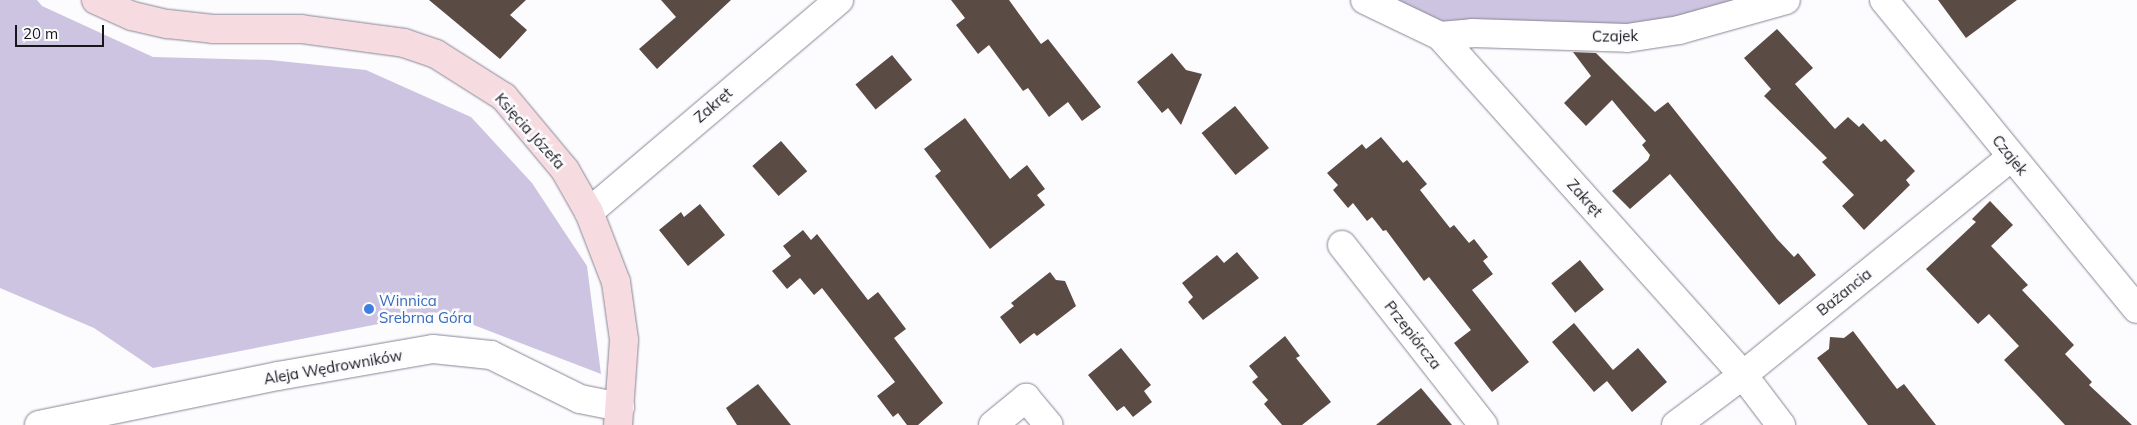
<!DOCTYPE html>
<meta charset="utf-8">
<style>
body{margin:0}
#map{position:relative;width:2137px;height:425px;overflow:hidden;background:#fcfbfe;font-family:Mulish,sans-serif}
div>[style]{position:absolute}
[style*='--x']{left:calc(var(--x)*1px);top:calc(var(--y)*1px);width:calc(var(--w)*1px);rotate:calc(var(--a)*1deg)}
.green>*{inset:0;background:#cdc4e1}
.building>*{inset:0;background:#5a4c45;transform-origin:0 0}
.roads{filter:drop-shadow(0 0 1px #8a8594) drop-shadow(0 0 1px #8a8594)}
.street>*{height:28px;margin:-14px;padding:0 14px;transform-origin:14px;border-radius:14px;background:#fff}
.secondary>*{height:28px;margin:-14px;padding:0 14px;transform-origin:14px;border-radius:14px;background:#f6dce1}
.dots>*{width:14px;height:14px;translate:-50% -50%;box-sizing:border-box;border:2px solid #fcfbfe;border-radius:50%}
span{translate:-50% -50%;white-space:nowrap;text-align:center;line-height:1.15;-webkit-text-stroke:5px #fcfbfe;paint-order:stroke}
.street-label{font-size:15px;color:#17161b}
.shop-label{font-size:15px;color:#366cbe}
.left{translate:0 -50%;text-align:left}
.scale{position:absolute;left:15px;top:25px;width:89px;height:22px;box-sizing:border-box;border:2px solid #17161b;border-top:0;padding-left:6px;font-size:15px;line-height:18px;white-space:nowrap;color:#17161b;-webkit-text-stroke:4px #fcfbfe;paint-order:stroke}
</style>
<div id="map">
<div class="green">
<i style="clip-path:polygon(0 0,37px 0,42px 6px,153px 57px,270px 60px,366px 70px,471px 117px,532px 183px,587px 266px,601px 374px,440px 312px,153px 368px,94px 328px,0 288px)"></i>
<i style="clip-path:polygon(1393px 0,1751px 0,1679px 24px,1594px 32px,1430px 22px)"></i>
</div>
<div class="building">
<i style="clip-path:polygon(429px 0,526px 0,510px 15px,527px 30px,500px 59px)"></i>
<i style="clip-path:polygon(661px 0,731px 0,657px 69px,639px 49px,676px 17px)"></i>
<i style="clip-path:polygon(951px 0,1009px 0,1041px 44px,1048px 39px,1101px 107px,1082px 121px,1068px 102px,1049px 117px,1028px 88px,1023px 91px,989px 45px,978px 54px,956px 25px,965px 18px)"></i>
<i style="clip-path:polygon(1938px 0,2017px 0,1966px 38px)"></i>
<i style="clip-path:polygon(1777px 29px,1813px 68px,1795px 84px,1835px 129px,1848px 117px,1859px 127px,1863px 123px,1881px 142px,1885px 139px,1915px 171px,1906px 180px,1910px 185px,1864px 230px,1842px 206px,1854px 195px,1822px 162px,1827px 158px,1764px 96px,1771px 89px,1744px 58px)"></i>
<i style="clip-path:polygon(1573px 52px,1596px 53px,1655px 112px,1668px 102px,1777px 239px,1794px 257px,1798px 253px,1816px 275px,1779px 305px,1670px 174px,1630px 209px,1612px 191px,1648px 160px,1650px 155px,1642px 145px,1646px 141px,1612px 100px,1586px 126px,1564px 103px,1591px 76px)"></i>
<i style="clip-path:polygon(1172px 53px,1186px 70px,1202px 74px,1181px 125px,1168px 108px,1162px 113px,1137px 82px)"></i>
<i style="left:892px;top:55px;width:32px;height:47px;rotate:51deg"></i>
<i style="left:1235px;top:106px;width:54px;height:43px;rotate:51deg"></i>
<i style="clip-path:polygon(965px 118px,1010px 179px,1027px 165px,1045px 189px,1037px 195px,1045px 205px,990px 249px,935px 176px,941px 171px,924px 149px)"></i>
<i style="clip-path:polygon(1381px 137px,1403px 163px,1407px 160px,1427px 184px,1420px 190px,1450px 228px,1454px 225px,1469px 243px,1474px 239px,1488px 257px,1483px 261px,1493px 274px,1472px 290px,1529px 362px,1492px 392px,1454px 343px,1471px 330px,1429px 277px,1424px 281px,1386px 230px,1383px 231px,1372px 217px,1367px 221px,1353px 203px,1348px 208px,1333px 190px,1338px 185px,1327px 173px,1362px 144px,1366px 149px)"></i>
<i style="left:781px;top:141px;width:40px;height:38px;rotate:49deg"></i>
<i style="clip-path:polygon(1990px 201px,2013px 225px,1991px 246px,2028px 285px,2022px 290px,2074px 345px,2065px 354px,2092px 382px,2089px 385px,2132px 425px,2065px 425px,2004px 360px,2019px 346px,1989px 314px,1978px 324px,1926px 269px,1976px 222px,1972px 219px)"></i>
<i style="clip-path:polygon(700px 204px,725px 235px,688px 266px,659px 230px,681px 212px,684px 217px)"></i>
<i style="clip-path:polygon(803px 230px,811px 240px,817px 234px,868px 300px,878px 292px,906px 329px,894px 338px,943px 403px,918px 425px,907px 425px,898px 413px,893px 417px,877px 396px,895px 382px,822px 288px,814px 295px,800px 278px,787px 289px,772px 271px,791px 256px,783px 246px)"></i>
<i style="clip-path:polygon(1237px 252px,1259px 278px,1203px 320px,1188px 302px,1193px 297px,1182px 283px,1217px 255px,1224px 263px)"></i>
<i style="left:1580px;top:260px;width:38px;height:37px;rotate:51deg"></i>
<i style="clip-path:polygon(1050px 272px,1056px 280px,1065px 281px,1076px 306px,1037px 336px,1034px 333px,1020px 344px,1000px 317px,1014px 306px,1011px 303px)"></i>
<i style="clip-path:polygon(1574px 323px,1613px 370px,1638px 348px,1667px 382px,1632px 412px,1607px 381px,1594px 392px,1552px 342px)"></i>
<i style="clip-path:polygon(1853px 331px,1897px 389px,1904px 384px,1936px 425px,1868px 425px,1817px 358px,1829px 349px,1830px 337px,1844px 338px)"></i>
<i style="clip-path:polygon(1285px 336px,1300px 356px,1296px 358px,1331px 402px,1302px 425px,1282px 425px,1264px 404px,1268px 400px,1252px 382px,1258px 377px,1249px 366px)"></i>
<i style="clip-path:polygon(1121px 348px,1151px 385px,1144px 391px,1152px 402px,1133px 417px,1124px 406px,1117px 411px,1088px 375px)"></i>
<i style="clip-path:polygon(758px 384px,791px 425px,737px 425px,726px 408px)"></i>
<i style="clip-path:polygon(1421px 388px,1452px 425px,1376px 425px)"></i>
</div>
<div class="roads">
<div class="street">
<i style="--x:1365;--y:0;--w:83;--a:25.6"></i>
<i style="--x:1440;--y:36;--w:455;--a:48.2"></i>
<i style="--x:1743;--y:375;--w:63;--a:52.8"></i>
<i style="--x:1884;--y:0;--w:399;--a:50.7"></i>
<i style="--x:1440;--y:36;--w:32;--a:-5"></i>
<i style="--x:1472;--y:33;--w:155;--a:1.8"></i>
<i style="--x:1627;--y:38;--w:53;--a:-8.7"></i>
<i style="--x:1679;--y:30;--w:111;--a:-15.7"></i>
<i style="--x:589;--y:212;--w:328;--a:-40.3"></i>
<i style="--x:1342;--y:245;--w:229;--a:51.9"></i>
<i style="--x:39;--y:425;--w:244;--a:-11.6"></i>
<i style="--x:278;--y:376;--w:157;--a:-9.9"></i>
<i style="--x:433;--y:349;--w:58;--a:5.9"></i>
<i style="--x:491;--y:355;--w:99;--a:26.3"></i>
<i style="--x:580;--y:399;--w:41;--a:11.3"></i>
<i style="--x:993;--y:425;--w:43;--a:-39.3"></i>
<i style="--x:1026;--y:398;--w:35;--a:50"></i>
<i style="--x:1676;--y:425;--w:84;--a:-36.7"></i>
<i style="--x:1743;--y:375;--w:345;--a:-39.1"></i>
</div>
<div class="secondary">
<i style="--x:96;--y:0;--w:39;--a:24"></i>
<i style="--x:132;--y:16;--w:37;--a:13"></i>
<i style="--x:168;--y:24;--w:45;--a:6.3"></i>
<i style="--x:213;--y:29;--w:88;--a:0"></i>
<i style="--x:301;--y:29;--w:104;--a:7.7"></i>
<i style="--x:404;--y:43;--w:34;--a:19"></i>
<i style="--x:436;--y:54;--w:80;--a:32.3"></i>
<i style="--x:504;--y:97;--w:95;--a:50.1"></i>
<i style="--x:565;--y:170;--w:48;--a:60.3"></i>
<i style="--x:589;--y:212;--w:75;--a:68.9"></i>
<i style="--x:616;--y:282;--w:59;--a:82.1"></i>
<i style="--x:624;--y:340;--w:85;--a:94"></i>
</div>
</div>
<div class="dots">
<i style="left:369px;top:309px;background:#3f7fe0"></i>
</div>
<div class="street-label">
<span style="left:1615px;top:36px;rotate:-1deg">Czajek</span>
<span style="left:713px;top:105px;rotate:-41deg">Zakręt</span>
<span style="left:530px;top:131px;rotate:48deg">Księcia Józefa</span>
<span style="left:2010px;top:155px;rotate:51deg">Czajek</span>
<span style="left:1585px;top:198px;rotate:48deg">Zakręt</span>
<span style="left:1844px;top:292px;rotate:-39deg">Bażancia</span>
<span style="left:1413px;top:335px;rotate:52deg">Przepiórcza</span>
<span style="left:333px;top:367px;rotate:-10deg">Aleja Wędrowników</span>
</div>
<div class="shop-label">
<span class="left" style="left:379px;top:309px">Winnica<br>Srebrna Góra</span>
</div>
<div class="scale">20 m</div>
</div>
